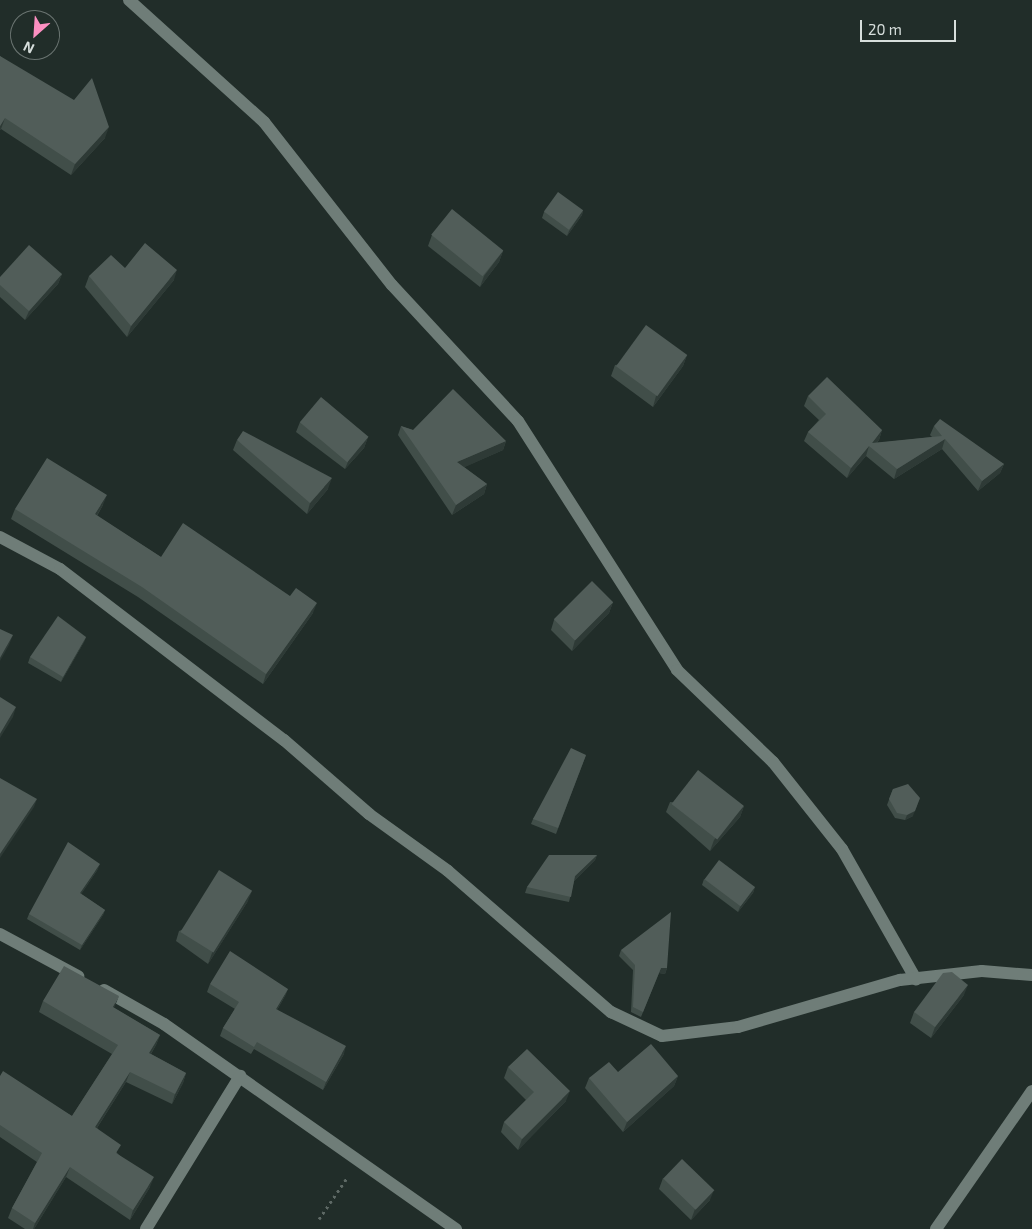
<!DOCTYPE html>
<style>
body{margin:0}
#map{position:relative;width:1032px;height:1229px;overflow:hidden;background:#212d29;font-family:"Exo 2",sans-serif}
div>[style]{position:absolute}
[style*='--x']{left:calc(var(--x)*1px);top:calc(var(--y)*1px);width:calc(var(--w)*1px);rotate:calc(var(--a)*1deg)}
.path>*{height:3px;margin-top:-1.5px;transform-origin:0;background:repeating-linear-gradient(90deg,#5e6965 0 2.5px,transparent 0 6.5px)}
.minor>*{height:12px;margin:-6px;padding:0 6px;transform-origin:6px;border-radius:6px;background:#6f7d78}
.wall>*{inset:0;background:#414e49}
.shaded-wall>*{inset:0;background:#2e3a36}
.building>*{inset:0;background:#515d59;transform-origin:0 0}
span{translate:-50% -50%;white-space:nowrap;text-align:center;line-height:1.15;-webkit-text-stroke:4px #212d29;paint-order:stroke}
.north{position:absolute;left:10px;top:10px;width:50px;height:50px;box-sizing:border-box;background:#212d29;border:1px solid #6a7471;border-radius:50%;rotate:206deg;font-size:14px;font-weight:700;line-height:20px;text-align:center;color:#d7dedc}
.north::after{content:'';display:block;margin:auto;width:18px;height:22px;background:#fc8fc1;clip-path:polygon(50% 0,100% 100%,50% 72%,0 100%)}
.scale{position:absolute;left:860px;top:20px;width:96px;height:22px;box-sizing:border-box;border:2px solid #d7dedc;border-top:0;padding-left:6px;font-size:15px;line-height:18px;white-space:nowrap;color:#d7dedc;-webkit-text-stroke:4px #212d29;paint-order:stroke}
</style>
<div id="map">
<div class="path">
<i style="--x:319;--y:1219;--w:50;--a:-55.7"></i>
</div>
<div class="minor">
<i style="--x:129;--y:0;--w:182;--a:42.1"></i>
<i style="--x:264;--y:122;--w:207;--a:51.9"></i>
<i style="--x:392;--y:285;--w:185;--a:47.2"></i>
<i style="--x:518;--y:421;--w:295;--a:57.4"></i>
<i style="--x:677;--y:670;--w:133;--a:43.8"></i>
<i style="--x:773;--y:762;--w:111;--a:51.6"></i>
<i style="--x:842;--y:849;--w:150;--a:60.4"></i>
<i style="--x:0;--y:537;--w:68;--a:28.1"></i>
<i style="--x:60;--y:569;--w:282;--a:37.4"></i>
<i style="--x:284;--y:740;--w:113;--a:41"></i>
<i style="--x:369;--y:814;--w:97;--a:35.8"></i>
<i style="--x:448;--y:871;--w:216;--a:40.9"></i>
<i style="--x:611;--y:1012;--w:56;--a:25.2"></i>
<i style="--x:662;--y:1036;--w:77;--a:-6.8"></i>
<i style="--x:738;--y:1027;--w:169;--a:-16.2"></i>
<i style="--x:900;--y:980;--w:82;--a:-6.3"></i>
<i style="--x:982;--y:971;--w:50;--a:4.6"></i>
<i style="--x:0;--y:934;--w:89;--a:28.3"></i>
<i style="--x:104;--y:990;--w:69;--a:29.5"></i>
<i style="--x:164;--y:1024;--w:357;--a:35.1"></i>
<i style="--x:146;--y:1229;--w:180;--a:-58.4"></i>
<i style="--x:936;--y:1229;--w:168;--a:-55.2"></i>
</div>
<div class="wall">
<i style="clip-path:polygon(0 56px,105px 138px,71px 175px,1px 129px,0 130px)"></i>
<i style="clip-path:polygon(583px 210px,582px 215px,567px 236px,542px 218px,544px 212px)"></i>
<i style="clip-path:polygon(432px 235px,503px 251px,499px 262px,480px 287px,428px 246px)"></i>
<i style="clip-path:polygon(125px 268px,174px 280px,127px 337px,85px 287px,89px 276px)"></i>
<i style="clip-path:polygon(62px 274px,58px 284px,25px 320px,0 297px,0 277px)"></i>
<i style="clip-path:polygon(687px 355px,683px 366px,653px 407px,611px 376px,615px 365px)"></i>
<i style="clip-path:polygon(808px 396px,882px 430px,879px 440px,877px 443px,932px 437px,930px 435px,934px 426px,1004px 464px,1000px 473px,978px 491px,942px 449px,894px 479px,866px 456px,847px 478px,804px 441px,808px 432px,819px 420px,804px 406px)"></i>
<i style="clip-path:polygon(300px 422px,368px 437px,364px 448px,345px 469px,296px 432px)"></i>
<i style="clip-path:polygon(401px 426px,413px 430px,506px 441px,503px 450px,464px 467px,487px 484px,484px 494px,452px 515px,398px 435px)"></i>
<i style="clip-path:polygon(237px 440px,328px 489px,307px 514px,233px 450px)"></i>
<i style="clip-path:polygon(103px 505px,97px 516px,161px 557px,313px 613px,263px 684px,138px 597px,11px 519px,15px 509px)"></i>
<i style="clip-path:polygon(613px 602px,609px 613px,572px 651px,551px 630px,554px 620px)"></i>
<i style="clip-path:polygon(86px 637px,84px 642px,61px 682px,28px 663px,30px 657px)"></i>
<i style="clip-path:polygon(586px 755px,556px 834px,531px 824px,533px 819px)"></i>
<i style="clip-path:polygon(893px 789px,913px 816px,905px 820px,895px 818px,887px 805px)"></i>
<i style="clip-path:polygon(670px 802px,744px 806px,740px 817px,710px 851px,666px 812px)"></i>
<i style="clip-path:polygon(597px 855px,595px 860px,574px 881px,569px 902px,525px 893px,527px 887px)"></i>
<i style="clip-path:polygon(98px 869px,81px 894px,105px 910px,103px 915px,80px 950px,27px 919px,29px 914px)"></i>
<i style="clip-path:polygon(704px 879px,755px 887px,753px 893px,738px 912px,702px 885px)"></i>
<i style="clip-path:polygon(248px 901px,208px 964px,176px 941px,179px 931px)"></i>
<i style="clip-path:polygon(621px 950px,667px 968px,665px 974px,659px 973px,641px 1017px,631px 1012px,633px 970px,619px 956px)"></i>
<i style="clip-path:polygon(210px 984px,288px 989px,285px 996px,277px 1010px,344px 1054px,323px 1090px,254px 1049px,251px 1054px,220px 1036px,223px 1028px,235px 1009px,207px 992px)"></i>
<i style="clip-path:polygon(964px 995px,931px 1038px,910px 1023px,914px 1012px)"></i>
<i style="clip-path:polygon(43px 1001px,114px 1008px,160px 1035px,156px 1045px,151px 1054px,186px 1073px,183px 1083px,172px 1104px,126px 1082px,97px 1128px,118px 1154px,150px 1187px,130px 1220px,66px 1177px,34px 1229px,25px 1229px,8px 1218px,12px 1208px,37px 1162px,0 1137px,0 1076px,72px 1116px,112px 1054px,39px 1012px)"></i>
<i style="clip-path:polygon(508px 1067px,566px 1101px,518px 1150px,501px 1132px,504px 1122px,526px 1100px,504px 1078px)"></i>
<i style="clip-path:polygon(678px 1076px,674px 1086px,623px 1132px,585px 1088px,589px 1078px)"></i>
<i style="clip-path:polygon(663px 1178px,710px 1200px,691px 1220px,659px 1189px)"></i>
</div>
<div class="shaded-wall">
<i style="clip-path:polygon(5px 118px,1px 129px,0 130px,0 126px)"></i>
<i style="clip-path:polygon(109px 127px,105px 138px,71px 175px,75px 164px)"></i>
<i style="clip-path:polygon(583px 210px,582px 215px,567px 236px,569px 231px)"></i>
<i style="clip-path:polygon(503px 251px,499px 262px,480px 287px,484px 276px)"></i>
<i style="clip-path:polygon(177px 270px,174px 280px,127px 337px,131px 326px)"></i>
<i style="clip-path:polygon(62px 274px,58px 284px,25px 320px,29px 311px)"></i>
<i style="clip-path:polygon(687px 355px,683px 366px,653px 407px,656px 396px)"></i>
<i style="clip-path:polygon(882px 430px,879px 440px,872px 448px,872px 443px)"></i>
<i style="clip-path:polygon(368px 437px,364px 448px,345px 469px,349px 459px)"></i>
<i style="clip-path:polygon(945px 439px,942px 449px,894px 479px,897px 469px)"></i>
<i style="clip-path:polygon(506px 441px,503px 450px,454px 472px,457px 462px)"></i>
<i style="clip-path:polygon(869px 446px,866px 456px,847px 478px,851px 468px)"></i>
<i style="clip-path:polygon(1004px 464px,1000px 473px,978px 491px,982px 481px)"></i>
<i style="clip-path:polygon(332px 478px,328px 489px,307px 514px,310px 503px)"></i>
<i style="clip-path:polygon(487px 484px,484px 494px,452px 515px,456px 505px)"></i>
<i style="clip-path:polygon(107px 495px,103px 505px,91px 525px,95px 514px)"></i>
<i style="clip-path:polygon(613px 602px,609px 613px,572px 651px,575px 640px)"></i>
<i style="clip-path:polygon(317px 603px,313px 613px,263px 684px,266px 674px)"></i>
<i style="clip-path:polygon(13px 635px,9px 645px,0 661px,0 658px)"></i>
<i style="clip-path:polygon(86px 637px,84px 642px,61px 682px,63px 677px)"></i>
<i style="clip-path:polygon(16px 707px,13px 717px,0 738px,0 734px)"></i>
<i style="clip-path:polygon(920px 798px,913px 816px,905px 820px,907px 815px)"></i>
<i style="clip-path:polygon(37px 799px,34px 807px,0 858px,0 854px)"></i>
<i style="clip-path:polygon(744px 806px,740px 817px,710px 851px,714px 840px)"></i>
<i style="clip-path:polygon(597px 855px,595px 860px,573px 882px,575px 876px)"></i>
<i style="clip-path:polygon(100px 864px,98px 869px,78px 899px,80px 893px)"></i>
<i style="clip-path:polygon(755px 887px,753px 893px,738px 912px,740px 907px)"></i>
<i style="clip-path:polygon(252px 891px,248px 901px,208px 964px,212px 953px)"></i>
<i style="clip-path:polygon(105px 910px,103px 915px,80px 950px,82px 945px)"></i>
<i style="clip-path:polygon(661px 968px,667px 968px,665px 974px,659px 973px,641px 1017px)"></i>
<i style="clip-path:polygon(968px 985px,964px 995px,931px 1038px,935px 1027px)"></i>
<i style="clip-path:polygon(288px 989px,285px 996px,273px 1017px,276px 1009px)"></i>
<i style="clip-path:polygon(119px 996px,115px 1006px,109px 1017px,113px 1007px)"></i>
<i style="clip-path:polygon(160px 1035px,156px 1045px,145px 1063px,149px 1053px)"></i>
<i style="clip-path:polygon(346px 1046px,344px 1054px,323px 1090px,326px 1082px)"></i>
<i style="clip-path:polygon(130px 1072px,126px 1082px,91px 1137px,95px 1127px)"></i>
<i style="clip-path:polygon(186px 1073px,183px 1083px,172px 1104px,175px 1094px)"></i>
<i style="clip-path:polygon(678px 1076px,674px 1086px,623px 1132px,627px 1122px)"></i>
<i style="clip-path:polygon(570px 1091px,566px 1101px,518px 1150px,522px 1139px)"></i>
<i style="clip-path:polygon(70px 1167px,66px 1177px,34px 1229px,33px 1229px,35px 1223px)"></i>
<i style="clip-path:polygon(154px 1177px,150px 1187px,130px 1220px,133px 1210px)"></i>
<i style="clip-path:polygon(714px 1190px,710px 1200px,691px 1220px,695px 1209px)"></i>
</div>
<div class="building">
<i style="clip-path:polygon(0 56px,74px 100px,92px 78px,109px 127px,75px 164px,5px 118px,0 126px)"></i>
<i style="left:558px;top:192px;width:31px;height:24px;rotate:36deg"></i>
<i style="left:452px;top:209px;width:66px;height:33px;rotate:39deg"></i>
<i style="clip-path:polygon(145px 243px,177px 270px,131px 326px,89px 276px,111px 255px,125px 268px)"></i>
<i style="clip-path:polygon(29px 245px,62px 274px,29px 311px,0 285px,0 277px)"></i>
<i style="left:646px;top:325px;width:51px;height:51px;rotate:36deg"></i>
<i style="clip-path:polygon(827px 377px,882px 430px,872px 443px,942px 436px,934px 426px,940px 419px,1004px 464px,982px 481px,945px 439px,897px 469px,869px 446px,851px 468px,808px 432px,826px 414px,808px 396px)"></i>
<i style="clip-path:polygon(453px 389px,506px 441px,457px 462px,487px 484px,456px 505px,401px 426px,413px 430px)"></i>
<i style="left:321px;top:397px;width:62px;height:33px;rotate:40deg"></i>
<i style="clip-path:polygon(243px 431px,332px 478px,310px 503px,237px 440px)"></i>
<i style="clip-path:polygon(47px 458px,107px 495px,95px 514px,161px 557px,183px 523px,290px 596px,296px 588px,317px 603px,266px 674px,142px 587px,15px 509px)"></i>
<i style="left:592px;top:581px;width:30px;height:54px;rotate:45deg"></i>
<i style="clip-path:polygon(58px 616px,86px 637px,63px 677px,30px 657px)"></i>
<i style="clip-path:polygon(0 629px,13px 635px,0 658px)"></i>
<i style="clip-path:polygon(0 697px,16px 707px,0 734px)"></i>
<i style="clip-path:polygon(571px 748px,586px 755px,558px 828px,533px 819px)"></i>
<i style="left:698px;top:770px;width:58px;height:43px;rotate:38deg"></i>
<i style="clip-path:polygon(0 778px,37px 799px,0 854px)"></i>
<i style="clip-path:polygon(908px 784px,920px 798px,915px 811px,907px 815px,897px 813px,889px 799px,893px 789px)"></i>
<i style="clip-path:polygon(68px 842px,100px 864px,80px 893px,105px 910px,82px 945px,29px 914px)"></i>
<i style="clip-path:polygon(549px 855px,597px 855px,575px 876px,571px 897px,527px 887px)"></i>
<i style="left:719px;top:860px;width:45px;height:24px;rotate:37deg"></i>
<i style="left:219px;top:870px;width:39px;height:73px;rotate:32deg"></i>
<i style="clip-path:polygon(671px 912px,667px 968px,661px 968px,643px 1012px,633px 1007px,635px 965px,621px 950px)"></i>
<i style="clip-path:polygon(230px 951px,288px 989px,276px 1009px,346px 1046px,326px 1082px,257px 1042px,254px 1047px,223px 1028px,239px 1002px,210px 984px)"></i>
<i style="clip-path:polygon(64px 966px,119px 996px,113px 1007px,160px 1035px,149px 1053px,186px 1073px,175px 1094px,130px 1072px,95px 1127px,121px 1145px,116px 1153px,154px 1177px,133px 1210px,70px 1167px,35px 1223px,12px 1208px,42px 1153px,0 1125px,0 1076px,3px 1071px,72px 1116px,118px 1045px,43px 1001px)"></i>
<i style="clip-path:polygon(952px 972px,968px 985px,935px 1027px,914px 1012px,943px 973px)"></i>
<i style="clip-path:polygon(651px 1044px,678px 1076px,627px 1122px,589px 1078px,609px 1062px,618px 1072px)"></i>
<i style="clip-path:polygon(527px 1049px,570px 1091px,522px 1139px,504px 1122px,534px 1092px,508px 1067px)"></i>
<i style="left:682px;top:1159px;width:45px;height:27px;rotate:44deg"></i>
</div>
<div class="north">N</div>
<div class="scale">20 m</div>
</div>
